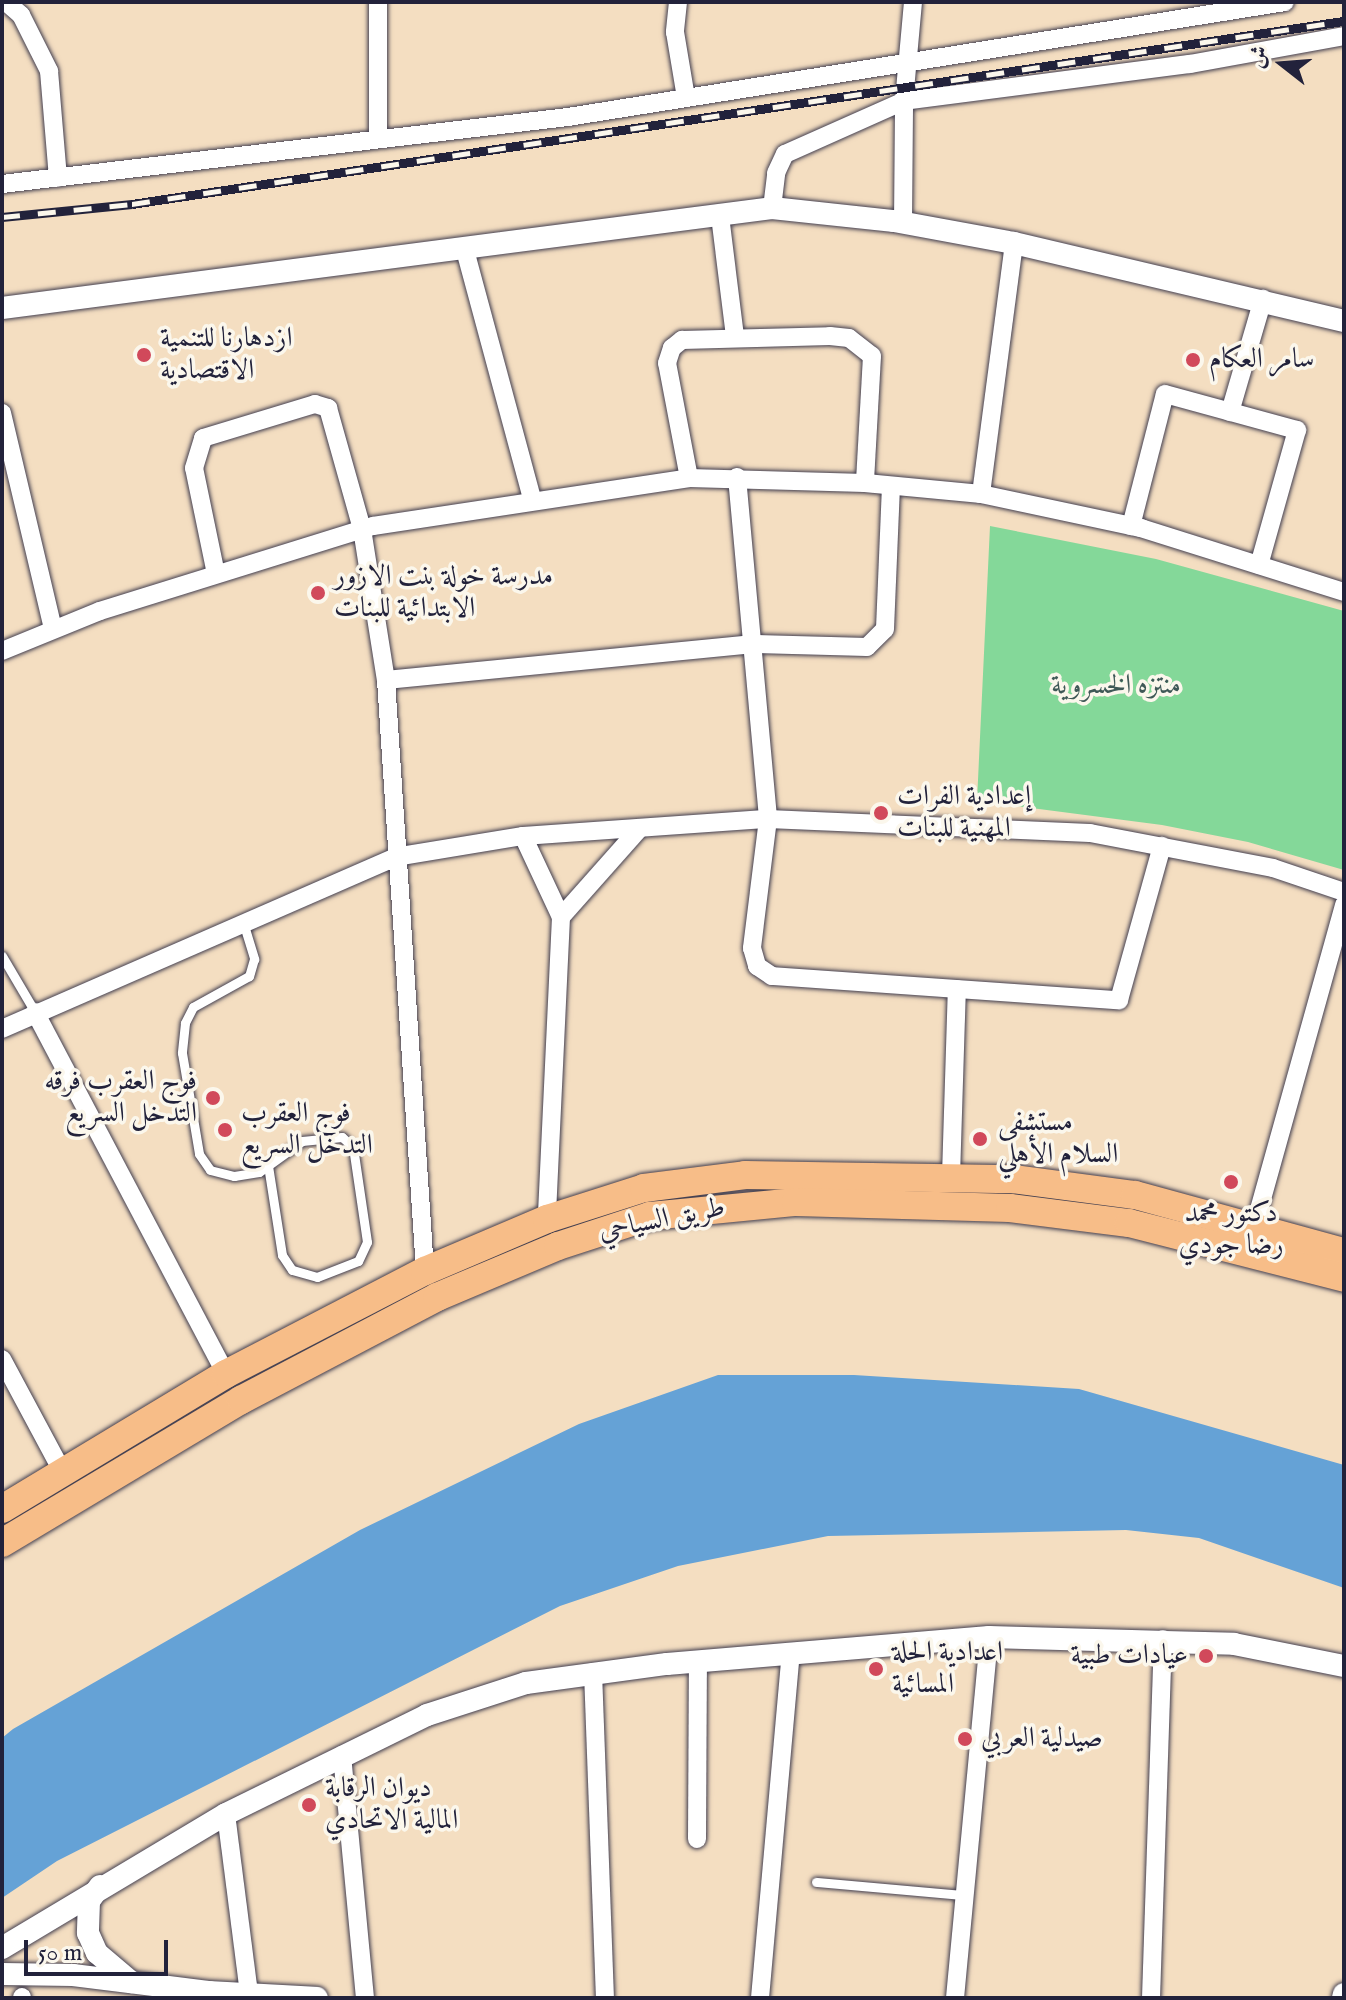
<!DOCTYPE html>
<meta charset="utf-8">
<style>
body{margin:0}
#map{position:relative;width:1346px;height:2000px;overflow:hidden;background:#f4dec1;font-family:"IM FELL English",Amiri,serif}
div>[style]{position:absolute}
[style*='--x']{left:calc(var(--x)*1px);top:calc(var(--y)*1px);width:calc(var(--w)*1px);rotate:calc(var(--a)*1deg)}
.green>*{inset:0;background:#84d899}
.water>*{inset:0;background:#65a2d6}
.roads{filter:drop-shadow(0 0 2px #423e4f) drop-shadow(0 0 2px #423e4f)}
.service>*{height:9px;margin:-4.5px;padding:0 4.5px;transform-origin:4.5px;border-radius:4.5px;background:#fff}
.minor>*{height:18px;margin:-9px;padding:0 9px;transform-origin:9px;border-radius:9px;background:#fff}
.tertiary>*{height:22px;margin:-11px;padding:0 11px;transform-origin:11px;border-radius:11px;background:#fff}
.primary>*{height:28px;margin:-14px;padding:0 14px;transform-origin:14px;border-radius:14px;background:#f7bd88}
.rail>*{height:9px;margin-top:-4.5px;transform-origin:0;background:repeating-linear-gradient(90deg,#fbf7ec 0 18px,#22223b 0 36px);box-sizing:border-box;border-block:2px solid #22223b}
.dots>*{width:22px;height:22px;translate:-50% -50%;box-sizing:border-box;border:4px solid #fbf7ec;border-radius:50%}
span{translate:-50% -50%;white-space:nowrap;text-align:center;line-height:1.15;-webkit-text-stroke:7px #fbf7ec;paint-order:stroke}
.poi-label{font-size:28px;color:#22223b}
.left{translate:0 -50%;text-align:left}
.right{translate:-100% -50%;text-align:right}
.park-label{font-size:28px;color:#3f5957}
.street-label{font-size:28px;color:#22223b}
.frame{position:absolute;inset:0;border:4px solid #22223b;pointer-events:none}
.north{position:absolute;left:1242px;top:24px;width:80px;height:80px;-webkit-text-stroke:6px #fbf7ec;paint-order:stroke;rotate:287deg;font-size:22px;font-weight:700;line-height:32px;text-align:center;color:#22223b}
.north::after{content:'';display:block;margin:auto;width:28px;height:36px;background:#22223b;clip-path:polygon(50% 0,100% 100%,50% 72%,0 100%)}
.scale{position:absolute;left:24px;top:1940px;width:144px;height:36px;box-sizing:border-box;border:4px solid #22223b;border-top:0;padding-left:10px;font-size:24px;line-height:28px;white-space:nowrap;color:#22223b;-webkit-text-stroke:6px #fbf7ec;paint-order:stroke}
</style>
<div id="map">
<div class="green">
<i style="clip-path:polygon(990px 526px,1156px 559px,1344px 611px,1344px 870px,1248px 842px,1162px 825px,977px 801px)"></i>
</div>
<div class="water">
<i style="clip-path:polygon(718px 1375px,854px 1375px,1079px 1389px,1344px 1465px,1344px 1588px,1199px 1538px,1126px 1530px,828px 1536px,678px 1566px,560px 1606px,57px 1861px,2px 1898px,2px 1738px,13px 1729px,360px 1530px,579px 1424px)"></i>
</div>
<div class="roads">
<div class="service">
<i style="--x:243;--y:922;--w:39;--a:73"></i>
<i style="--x:254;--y:959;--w:18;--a:106"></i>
<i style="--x:249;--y:976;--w:64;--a:151"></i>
<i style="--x:193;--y:1007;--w:18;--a:117"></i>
<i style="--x:185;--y:1023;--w:30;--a:96"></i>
<i style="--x:182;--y:1053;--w:102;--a:80.4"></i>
<i style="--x:199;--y:1154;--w:19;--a:55"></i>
<i style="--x:210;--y:1170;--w:25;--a:14"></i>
<i style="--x:234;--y:1176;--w:25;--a:-9"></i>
<i style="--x:259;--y:1172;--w:53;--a:-35.8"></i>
<i style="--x:302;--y:1141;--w:40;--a:-5.7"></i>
<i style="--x:342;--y:1137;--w:15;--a:42"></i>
<i style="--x:353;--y:1147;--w:96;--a:81.6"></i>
<i style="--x:367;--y:1242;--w:21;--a:115"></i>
<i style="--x:358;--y:1261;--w:44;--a:158.7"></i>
<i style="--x:317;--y:1277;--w:26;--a:-164"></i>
<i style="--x:292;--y:1270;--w:18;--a:-124"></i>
<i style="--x:282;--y:1255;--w:90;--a:-98.9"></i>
<i style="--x:2;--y:956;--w:65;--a:59.5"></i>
<i style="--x:816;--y:1882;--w:148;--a:5.1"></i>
</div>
<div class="minor">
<i style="--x:6;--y:2;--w:20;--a:41"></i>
<i style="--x:21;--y:15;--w:63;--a:63.4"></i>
<i style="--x:49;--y:71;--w:107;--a:85.2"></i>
<i style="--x:678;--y:2;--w:30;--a:96"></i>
<i style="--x:675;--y:32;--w:67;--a:80.5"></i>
<i style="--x:378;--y:136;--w:134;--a:-90"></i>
<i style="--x:2;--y:184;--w:570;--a:-6.75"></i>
<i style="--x:568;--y:117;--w:726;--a:-9.11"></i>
<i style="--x:772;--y:208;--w:35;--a:-83"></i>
<i style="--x:776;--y:173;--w:21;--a:-65"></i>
<i style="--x:785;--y:154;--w:130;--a:-24"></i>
<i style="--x:904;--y:101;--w:288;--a:-7.4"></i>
<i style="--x:1190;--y:64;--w:157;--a:-10.3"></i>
<i style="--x:720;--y:216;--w:122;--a:82.9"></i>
<i style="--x:903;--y:223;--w:122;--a:-89.5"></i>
<i style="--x:904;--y:101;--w:99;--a:-84.8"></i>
<i style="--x:465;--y:250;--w:258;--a:74.9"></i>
<i style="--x:1230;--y:412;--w:118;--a:-73.7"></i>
<i style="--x:2;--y:413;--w:222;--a:76.7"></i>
<i style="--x:737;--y:477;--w:343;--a:84.8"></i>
<i style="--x:768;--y:819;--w:130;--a:97.1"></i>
<i style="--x:752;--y:948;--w:19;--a:74"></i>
<i style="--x:757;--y:966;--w:18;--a:34"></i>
<i style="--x:772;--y:976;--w:348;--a:4"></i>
<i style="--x:1119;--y:1000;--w:160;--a:-74.4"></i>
<i style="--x:689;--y:478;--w:117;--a:-100.8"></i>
<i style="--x:667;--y:363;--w:16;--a:-72"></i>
<i style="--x:672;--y:348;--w:13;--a:-39"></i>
<i style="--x:682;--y:340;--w:148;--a:-1.5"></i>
<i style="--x:830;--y:336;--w:19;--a:6"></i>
<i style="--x:849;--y:338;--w:29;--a:38"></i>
<i style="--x:872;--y:356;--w:127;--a:93.2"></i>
<i style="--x:981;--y:494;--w:253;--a:-82.5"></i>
<i style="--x:1131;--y:526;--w:136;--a:-75.6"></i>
<i style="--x:1165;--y:394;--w:137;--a:15.3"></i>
<i style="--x:1297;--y:430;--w:140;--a:105.7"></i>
<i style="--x:216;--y:574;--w:108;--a:-101.7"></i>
<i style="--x:194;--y:468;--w:31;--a:-73"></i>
<i style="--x:203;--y:438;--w:117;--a:-16.9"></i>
<i style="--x:315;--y:404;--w:14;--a:17"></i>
<i style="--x:328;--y:408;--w:126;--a:74.3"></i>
<i style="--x:362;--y:529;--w:153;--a:81"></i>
<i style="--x:386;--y:680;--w:592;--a:86.22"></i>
<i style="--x:2;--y:651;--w:106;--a:-22.2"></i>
<i style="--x:100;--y:611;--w:286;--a:-17.3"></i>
<i style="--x:373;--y:526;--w:320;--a:-8.6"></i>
<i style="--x:689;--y:478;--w:176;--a:1.6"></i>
<i style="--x:865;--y:483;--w:117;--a:5.4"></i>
<i style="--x:981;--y:494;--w:164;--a:12"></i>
<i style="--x:1141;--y:528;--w:213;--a:17.5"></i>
<i style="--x:386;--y:680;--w:372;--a:-5.6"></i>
<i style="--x:756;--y:644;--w:111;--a:1.5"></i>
<i style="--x:867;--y:647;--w:25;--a:-45"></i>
<i style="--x:885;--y:629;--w:143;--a:-87.6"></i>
<i style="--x:523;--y:836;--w:89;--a:64.9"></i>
<i style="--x:561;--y:917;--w:302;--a:92.7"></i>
<i style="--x:561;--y:917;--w:118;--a:-48.4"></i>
<i style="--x:35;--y:1012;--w:409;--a:62.2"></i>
<i style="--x:2;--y:1029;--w:429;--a:-23.6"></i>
<i style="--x:395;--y:857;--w:130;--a:-9.3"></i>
<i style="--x:523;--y:836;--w:246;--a:-4"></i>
<i style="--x:768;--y:819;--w:322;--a:2.5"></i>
<i style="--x:1090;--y:833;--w:186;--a:10.8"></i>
<i style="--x:1273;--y:868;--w:75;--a:18.7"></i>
<i style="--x:951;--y:1176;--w:187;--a:-88.2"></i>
<i style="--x:1255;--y:1224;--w:331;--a:-74.4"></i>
<i style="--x:2;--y:1359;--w:127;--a:61.8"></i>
<i style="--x:593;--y:1672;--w:326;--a:87.9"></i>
<i style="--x:342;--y:1755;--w:244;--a:84.6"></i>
<i style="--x:226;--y:1814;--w:180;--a:82.7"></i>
<i style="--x:697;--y:1839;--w:178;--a:-89.7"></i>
<i style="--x:22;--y:1998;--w:1;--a:-90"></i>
<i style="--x:760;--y:1998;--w:345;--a:-84.9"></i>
<i style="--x:955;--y:1998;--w:363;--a:-84.6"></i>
<i style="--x:1151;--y:1998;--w:359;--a:-88.1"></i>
</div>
<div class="tertiary">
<i style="--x:2;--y:308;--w:776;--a:-7.4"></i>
<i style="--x:772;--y:208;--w:123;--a:6.1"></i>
<i style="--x:894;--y:221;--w:122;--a:10.4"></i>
<i style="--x:1014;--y:243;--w:339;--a:13.3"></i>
<i style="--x:100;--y:1886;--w:19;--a:126"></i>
<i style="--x:89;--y:1901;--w:32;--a:92"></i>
<i style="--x:88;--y:1933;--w:22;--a:66"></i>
<i style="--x:97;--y:1953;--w:45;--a:40.5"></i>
<i style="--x:2;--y:1948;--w:261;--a:-30.9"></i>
<i style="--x:226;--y:1814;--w:224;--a:-26.2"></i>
<i style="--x:427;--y:1715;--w:104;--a:-17.9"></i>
<i style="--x:526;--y:1683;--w:142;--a:-7.7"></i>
<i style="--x:667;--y:1664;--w:323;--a:-4.8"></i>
<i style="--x:989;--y:1637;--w:245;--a:1.6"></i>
<i style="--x:1234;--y:1644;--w:112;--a:11.3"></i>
<i style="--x:2;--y:1974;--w:71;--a:0.8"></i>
<i style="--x:73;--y:1975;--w:138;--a:7.1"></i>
<i style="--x:210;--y:1992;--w:107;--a:3.2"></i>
<i style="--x:1343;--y:1998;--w:4;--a:-76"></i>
</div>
<div class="primary">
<i style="--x:2;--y:1509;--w:262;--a:-31.1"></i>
<i style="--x:226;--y:1374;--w:224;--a:-27.4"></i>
<i style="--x:425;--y:1271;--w:133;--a:-23.1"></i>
<i style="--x:547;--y:1219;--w:102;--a:-17.7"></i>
<i style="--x:644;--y:1188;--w:102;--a:-7.3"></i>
<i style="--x:745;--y:1175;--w:268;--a:0.9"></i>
<i style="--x:1013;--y:1179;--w:123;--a:7.5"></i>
<i style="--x:1135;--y:1195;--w:217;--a:15.3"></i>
<i style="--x:2;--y:1543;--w:279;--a:-30.9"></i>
<i style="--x:241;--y:1400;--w:221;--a:-27.7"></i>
<i style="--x:437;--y:1297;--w:131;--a:-22.9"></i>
<i style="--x:558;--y:1246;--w:97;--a:-18.1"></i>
<i style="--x:650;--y:1216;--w:147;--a:-5.5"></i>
<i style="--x:796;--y:1202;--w:214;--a:1.6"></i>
<i style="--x:1010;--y:1208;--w:120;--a:7.2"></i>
<i style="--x:1129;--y:1223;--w:222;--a:14.3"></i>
</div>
</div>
<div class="rail">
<i style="--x:2;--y:217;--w:131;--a:-5.7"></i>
<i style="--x:132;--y:204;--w:1226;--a:-8.59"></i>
</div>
<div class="dots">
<i style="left:144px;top:355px;background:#d1495b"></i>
<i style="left:1193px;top:360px;background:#d1495b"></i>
<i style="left:318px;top:593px;background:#d1495b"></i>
<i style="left:881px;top:813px;background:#d1495b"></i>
<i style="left:213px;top:1098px;background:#d1495b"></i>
<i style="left:225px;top:1130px;background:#d1495b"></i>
<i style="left:980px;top:1139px;background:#d1495b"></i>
<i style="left:1231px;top:1182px;background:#d1495b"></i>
<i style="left:1206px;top:1656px;background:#d1495b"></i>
<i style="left:876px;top:1669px;background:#d1495b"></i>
<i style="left:965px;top:1739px;background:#d1495b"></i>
<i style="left:309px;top:1805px;background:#d1495b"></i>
</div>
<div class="poi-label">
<span class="left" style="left:160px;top:355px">ازدهارنا للتنمية<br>الاقتصادية</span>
<span class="left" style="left:1209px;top:360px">سامر العكام</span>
<span class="left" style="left:334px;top:593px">مدرسة خولة بنت الازور<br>الابتدائية للبنات</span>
<span class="left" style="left:897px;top:813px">إعدادية الفرات<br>المهنية للبنات</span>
<span class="right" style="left:197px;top:1098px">فوج العقرب فرقه<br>التدخل السريع</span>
<span class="left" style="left:241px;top:1130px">فوج العقرب<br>التدخل السريع</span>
<span class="left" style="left:998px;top:1139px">مستشفى<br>السلام الأهلي</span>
<span style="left:1231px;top:1230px">دكتور محمد<br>رضا جودي</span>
<span class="left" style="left:892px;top:1669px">اعدادية الحلة<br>المسائية</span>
<span class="right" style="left:1188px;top:1656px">عيادات طبية</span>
<span class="left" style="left:981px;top:1739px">صيدلية العربي</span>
<span class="left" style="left:325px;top:1805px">ديوان الرقابة<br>المالية الاتحادي</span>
</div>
<div class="park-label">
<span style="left:1116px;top:686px">منتزه الخسروية</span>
</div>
<div class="street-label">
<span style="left:662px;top:1220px;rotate:-11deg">طريق السياحي</span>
</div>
<div class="frame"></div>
<div class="north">ش</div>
<div class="scale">50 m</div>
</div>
